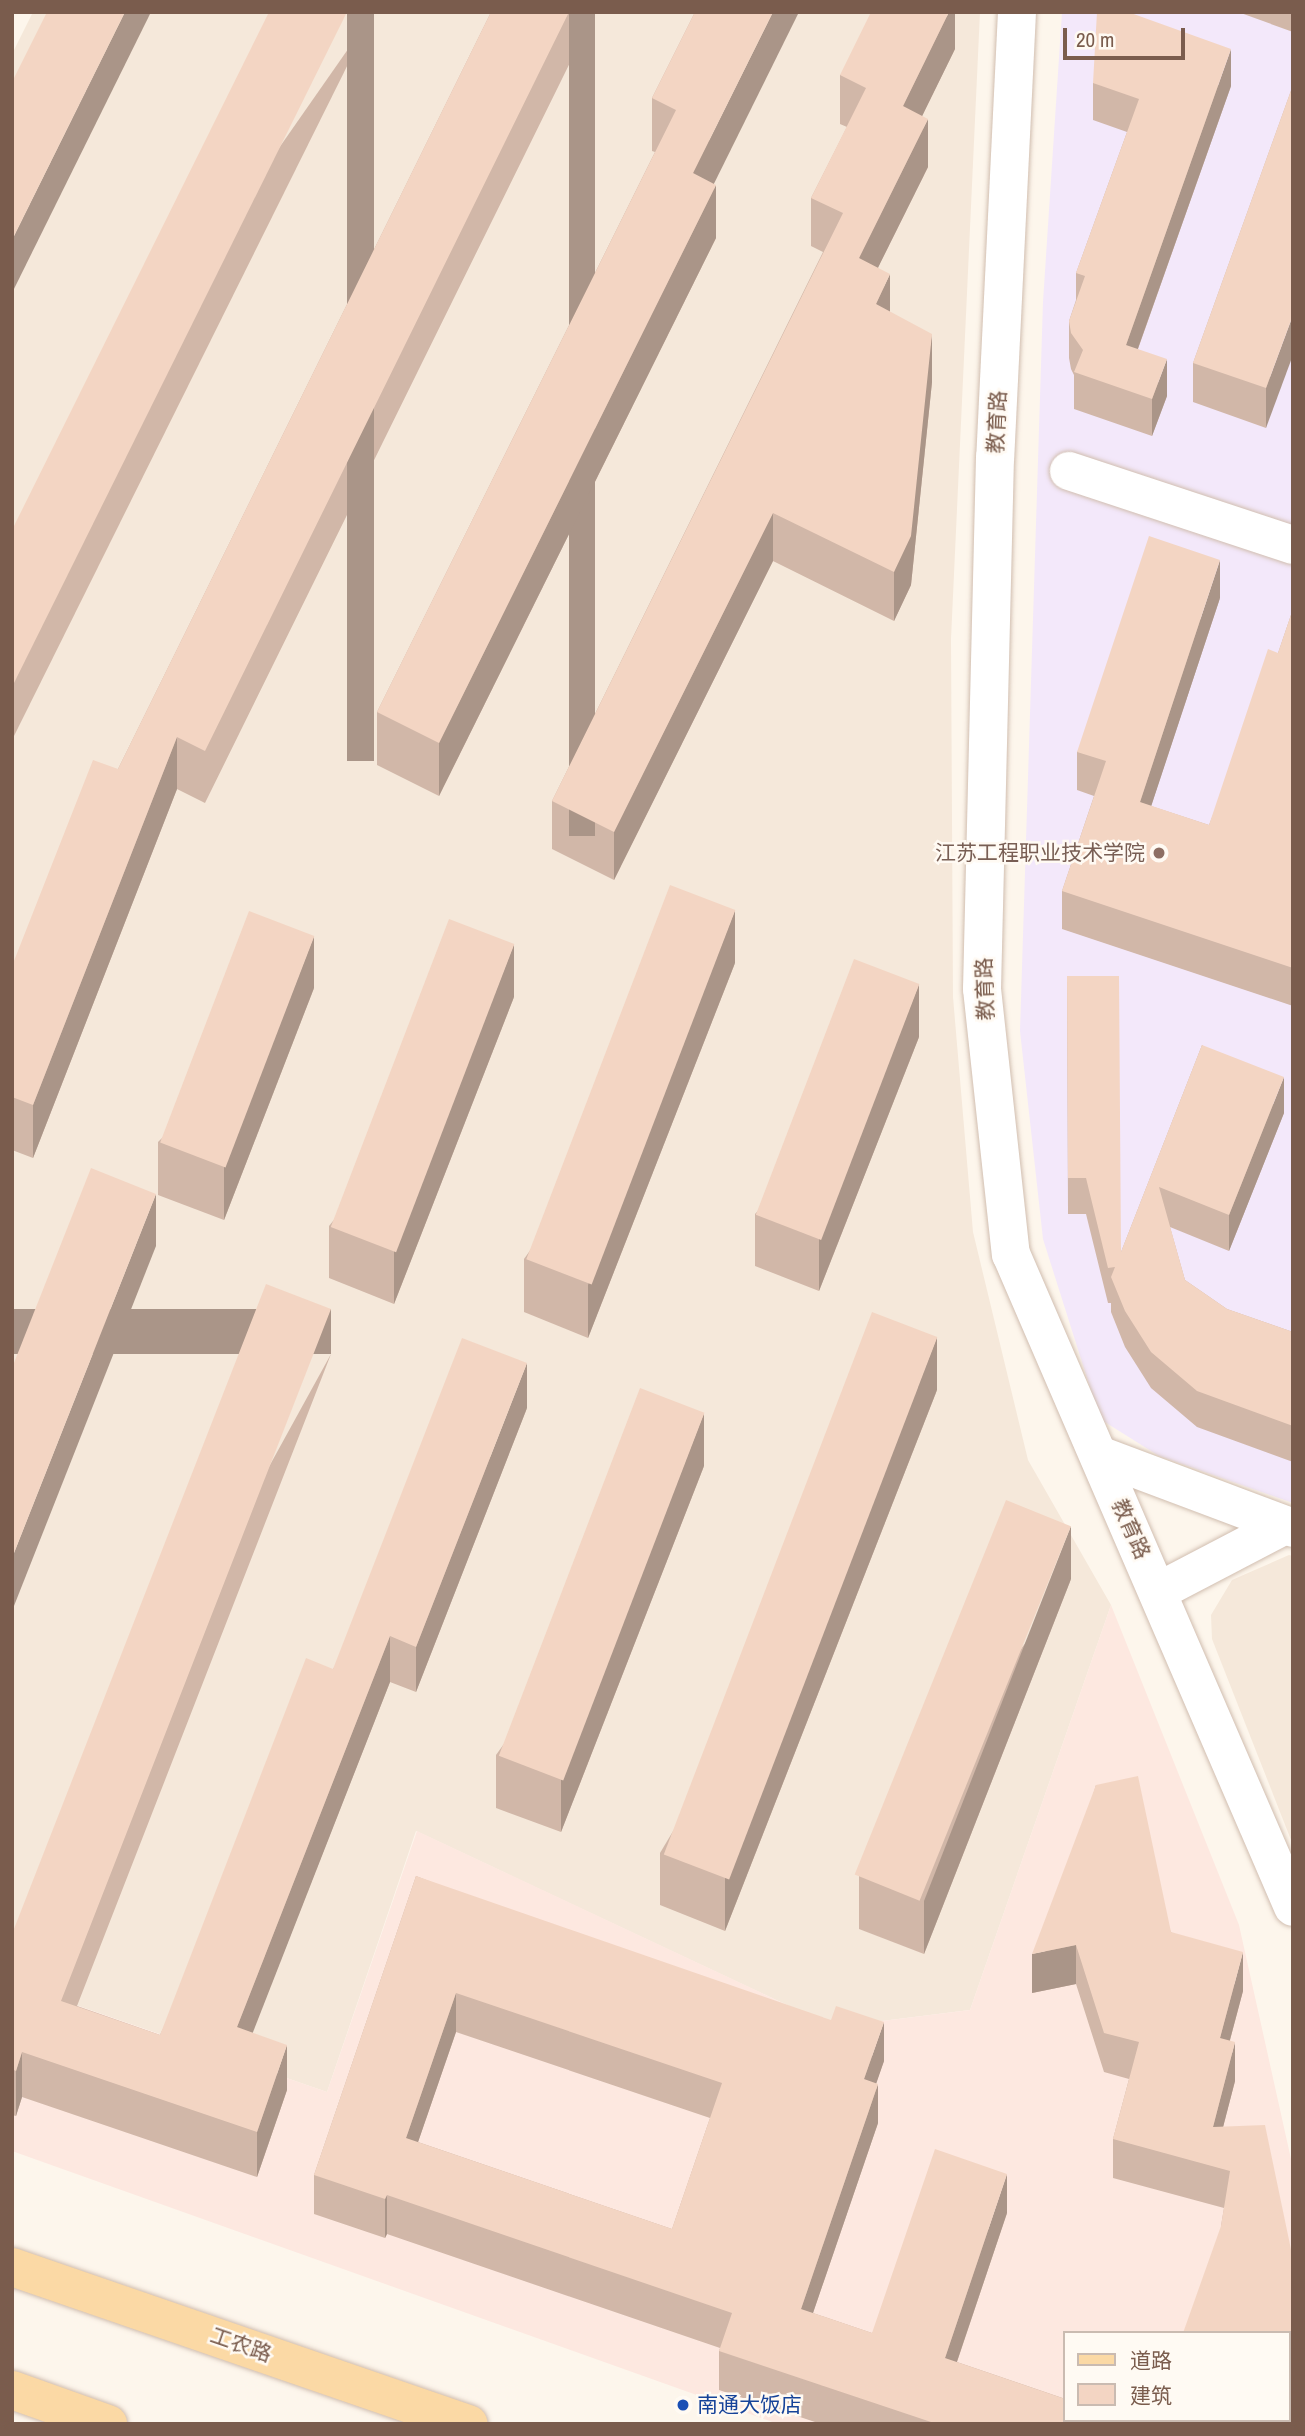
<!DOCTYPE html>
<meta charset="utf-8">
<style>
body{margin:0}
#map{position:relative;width:1305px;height:2436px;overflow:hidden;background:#fdf6ec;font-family:"Archivo Narrow","Noto Sans SC",sans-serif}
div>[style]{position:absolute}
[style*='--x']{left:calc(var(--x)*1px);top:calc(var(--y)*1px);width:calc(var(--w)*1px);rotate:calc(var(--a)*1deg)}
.residential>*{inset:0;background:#f5e8da}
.commercial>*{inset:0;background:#fde8e0}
.education>*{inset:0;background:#f3e8fa}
.roads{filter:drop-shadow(0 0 2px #d1beb0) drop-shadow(0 0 2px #d1beb0)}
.street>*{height:38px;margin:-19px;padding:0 19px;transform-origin:19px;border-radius:19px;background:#fff}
.primary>*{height:38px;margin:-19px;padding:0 19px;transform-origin:19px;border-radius:19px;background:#fbd9a5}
.wall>*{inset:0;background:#d1b7a8}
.shaded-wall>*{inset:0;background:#aa9588;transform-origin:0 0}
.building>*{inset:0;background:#f3d5c3;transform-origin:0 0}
.dots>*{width:19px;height:19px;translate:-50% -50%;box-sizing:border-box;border:4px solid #fffaf3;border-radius:50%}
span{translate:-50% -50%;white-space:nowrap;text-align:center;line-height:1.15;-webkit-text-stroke:5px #fffaf3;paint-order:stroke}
.street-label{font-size:21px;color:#7a5c4d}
.education-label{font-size:21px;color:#785e54}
.right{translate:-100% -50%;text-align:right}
.transit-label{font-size:21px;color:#164399}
.left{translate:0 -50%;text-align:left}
.frame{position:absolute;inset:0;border:14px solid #7a5c4d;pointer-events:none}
.legend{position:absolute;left:1063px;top:2331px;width:228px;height:91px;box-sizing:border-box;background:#fffaf3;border:2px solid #cabbb1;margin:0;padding:9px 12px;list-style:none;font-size:21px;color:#7a5c4d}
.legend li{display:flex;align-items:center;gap:14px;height:35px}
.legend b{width:35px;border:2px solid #cabbb1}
.scale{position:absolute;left:1063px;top:28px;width:122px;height:32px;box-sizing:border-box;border:4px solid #7a5c4d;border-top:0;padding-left:9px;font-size:21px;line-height:24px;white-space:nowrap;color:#7a5c4d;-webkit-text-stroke:5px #fffaf3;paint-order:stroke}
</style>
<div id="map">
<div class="residential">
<i style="clip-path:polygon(33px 12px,980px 12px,951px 639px,953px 997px,973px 1232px,1028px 1460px,1111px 1605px,970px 2010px,834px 2027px,416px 1831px,327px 2092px,12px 1983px,12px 54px)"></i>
<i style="clip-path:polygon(1289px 1555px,1293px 1556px,1293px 1845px,1212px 1639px,1211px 1615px,1232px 1580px)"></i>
</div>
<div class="commercial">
<i style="clip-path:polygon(evenodd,1111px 1605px,1239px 1925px,1293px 2168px,1293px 2424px,778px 2424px,12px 2151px,12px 1983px,327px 2092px,417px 1831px,834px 2027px,970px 2010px,1111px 1605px,1065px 2333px,1289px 2333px,1289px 2420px,1065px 2420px,1065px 2333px)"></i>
</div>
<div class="education">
<i style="clip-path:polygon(1062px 12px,1293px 12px,1293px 1503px,1159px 1456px,1100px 1419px,1043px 1239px,1020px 1031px,1043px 302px)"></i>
</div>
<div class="roads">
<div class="street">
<i style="--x:1017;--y:12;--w:446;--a:92.8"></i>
<i style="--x:995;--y:457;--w:532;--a:91.4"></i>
<i style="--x:982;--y:989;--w:267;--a:83.8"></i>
<i style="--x:1011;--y:1254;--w:711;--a:66.64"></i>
<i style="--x:1069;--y:471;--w:236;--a:18.3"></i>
<i style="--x:1099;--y:1455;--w:207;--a:20.6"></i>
<i style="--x:1159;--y:1591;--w:142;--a:-27.6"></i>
</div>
<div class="primary">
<i style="--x:12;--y:2267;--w:483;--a:19"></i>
<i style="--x:12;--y:2390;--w:102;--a:19.5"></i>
</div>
</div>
<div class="wall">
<i style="clip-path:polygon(374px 12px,14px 736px,12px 735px,12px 530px)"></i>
<i style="clip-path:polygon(491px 12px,595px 12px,205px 803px,177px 789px,33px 1158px,12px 1150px,12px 966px,118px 769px)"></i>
<i style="clip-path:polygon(695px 12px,714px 184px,716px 238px,439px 796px,377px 765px,377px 712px,655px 152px,652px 151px,652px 98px)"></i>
<i style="clip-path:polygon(955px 12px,955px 49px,922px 116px,928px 167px,878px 267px,890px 312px,932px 382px,911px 585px,894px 621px,773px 561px,614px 880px,552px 849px,552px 801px,823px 252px,811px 246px,811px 198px,847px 127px,840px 124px,840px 75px)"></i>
<i style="clip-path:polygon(1238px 12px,1293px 12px,1293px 32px)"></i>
<i style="clip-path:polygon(1093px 83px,1231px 86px,1138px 349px,1167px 396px,1152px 436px,1074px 409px,1074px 375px,1071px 369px,1069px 358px,1069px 321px,1076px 300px,1076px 273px,1127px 132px,1093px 120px)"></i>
<i style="clip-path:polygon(1293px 85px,1266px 428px,1193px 402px,1193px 363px)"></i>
<i style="clip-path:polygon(1220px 598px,1151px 806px,1209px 825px,1278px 653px,1293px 609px,1293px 1006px,1062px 929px,1062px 891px,1094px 796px,1077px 790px,1077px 752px)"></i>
<i style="clip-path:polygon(735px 963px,588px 1338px,524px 1312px,524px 1259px)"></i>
<i style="clip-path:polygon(1067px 976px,1121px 1252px,1202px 1045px,1284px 1113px,1229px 1251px,1170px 1227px,1185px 1280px,1227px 1309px,1293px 1332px,1293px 1462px,1197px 1427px,1151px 1388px,1125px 1347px,1111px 1312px,1111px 1303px,1108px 1303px,1086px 1214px,1068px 1214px)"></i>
<i style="clip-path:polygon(314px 988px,224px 1220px,158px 1195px,158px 1142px)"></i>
<i style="clip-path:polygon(514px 997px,394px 1304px,329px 1278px,329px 1226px)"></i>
<i style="clip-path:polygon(919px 1037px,819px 1291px,755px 1266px,755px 1214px)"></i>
<i style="clip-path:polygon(331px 1354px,77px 2006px,160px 2035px,333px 1669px,527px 1408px,416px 1692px,390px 1682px,252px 2033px,287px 2090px,257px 2177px,22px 2097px,16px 2116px,12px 2115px,12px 1934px)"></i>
<i style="clip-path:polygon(937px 1390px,725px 1931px,660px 1905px,660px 1853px)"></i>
<i style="clip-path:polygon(704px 1466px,561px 1832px,496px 1808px,496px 1755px)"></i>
<i style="clip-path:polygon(1071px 1579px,924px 1954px,859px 1929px,859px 1876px)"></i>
<i style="clip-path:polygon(1096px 1785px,1171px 1932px,1243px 1991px,1230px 2040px,1235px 2081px,1223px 2127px,1293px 2259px,1221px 2226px,1224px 2208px,1113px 2178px,1113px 2139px,1129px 2079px,1104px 2072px,1076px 1984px,1032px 1993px)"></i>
<i style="clip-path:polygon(evenodd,416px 1876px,884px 2061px,876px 2083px,878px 2123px,813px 2313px,872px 2333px,1007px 2213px,957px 2362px,1139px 2424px,821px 2424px,719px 2390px,719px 2351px,720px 2348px,387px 2234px,385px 2238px,314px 2214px,314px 2175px,416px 1876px,456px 2032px,710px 2118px,672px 2229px,418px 2142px,456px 2032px)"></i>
</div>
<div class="shaded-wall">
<i style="clip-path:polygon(125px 12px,151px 12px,12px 293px,12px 240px)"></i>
<i style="left:347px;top:12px;width:27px;height:749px"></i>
<i style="left:569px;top:12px;width:26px;height:824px"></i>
<i style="clip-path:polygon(773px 12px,799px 12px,693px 226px,693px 173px)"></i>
<i style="clip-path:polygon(949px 12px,955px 12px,955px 49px,903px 155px,903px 106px)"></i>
<i style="clip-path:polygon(1231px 49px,1231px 86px,1126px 382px,1126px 345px)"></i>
<i style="clip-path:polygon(928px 119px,928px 167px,859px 306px,859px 258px)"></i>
<i style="clip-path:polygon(716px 185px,716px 238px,439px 796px,439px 743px)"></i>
<i style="clip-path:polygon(890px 274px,890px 322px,876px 304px)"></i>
<i style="clip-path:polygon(1293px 315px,1293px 355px,1266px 428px,1266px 388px)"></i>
<i style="clip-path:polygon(932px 334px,932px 382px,911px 585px,894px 621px,894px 572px)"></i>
<i style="clip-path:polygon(1167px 359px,1167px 396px,1152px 436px,1152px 399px)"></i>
<i style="clip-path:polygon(773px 513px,773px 561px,614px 880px,614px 832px)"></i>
<i style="clip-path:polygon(1220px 560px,1220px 598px,1140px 840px,1140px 802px)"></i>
<i style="clip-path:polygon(177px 737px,177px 789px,33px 1158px,33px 1105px)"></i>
<i style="clip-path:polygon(735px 910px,735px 963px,588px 1338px,588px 1285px)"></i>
<i style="clip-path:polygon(314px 936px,314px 988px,224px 1220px,224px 1167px)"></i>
<i style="clip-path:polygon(514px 944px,514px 997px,394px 1304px,394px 1251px)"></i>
<i style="clip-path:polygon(919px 984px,919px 1037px,819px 1291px,819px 1238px)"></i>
<i style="clip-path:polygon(1284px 1077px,1284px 1113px,1229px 1251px,1229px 1215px)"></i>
<i style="clip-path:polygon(156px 1194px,156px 1246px,12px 1611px,12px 1558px)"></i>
<i style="left:331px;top:1309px;width:45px;height:743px;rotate:90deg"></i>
<i style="clip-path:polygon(937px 1337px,937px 1390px,725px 1931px,725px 1878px)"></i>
<i style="clip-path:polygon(527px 1363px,527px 1408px,416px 1692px,416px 1647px)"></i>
<i style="clip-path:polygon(704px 1413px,704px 1466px,561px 1832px,561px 1780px)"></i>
<i style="clip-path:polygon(1071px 1526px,1071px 1579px,924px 1954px,924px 1901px)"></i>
<i style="clip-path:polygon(390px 1636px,390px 1682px,237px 2073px,237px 2027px)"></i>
<i style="clip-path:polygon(1076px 1945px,1076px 1984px,1032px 1993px,1032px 1954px)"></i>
<i style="clip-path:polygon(1243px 1952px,1243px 1991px,1220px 2077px,1220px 2038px)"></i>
<i style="clip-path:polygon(456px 1993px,456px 2032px,406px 2177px,406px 2138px)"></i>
<i style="clip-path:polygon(884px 2022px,884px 2061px,864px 2119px,864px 2079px)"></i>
<i style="clip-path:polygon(1235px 2042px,1235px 2081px,1213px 2166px,1213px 2127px)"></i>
<i style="clip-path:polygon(287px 2045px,287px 2090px,257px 2177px,257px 2132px)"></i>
<i style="clip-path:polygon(22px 2052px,22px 2097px,16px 2116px,16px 2071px)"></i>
<i style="clip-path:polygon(878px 2084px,878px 2123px,801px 2348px,801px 2309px)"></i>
<i style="clip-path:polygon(1007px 2174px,1007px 2213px,945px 2397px,945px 2358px)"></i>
<i style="clip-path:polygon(387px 2195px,387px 2234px,385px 2238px,385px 2199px)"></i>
</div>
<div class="building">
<i style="clip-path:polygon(47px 12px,125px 12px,12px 240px,12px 82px)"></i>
<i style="clip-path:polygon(269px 12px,347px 12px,14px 683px,12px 682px,12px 530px)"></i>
<i style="clip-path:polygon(491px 12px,569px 12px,205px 751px,177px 737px,33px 1105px,12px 1097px,12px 966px,93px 760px,118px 769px)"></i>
<i style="clip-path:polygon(695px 12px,773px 12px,693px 173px,716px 185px,439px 743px,377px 712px,676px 110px,652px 98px)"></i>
<i style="clip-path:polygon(871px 12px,949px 12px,903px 106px,928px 119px,859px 258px,890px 274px,876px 304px,932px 334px,911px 536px,894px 572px,773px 513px,614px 832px,552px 801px,843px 213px,811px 198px,866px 88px,840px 75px)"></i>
<i style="clip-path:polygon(1097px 12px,1128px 12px,1231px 49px,1126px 345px,1167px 359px,1152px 399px,1074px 372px,1083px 350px,1071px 333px,1069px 321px,1085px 276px,1076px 273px,1139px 99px,1093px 83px)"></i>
<i style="clip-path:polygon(1293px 85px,1293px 315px,1266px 388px,1193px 363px)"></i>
<i style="clip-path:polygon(1149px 536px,1220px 560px,1140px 802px,1209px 825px,1268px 649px,1278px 653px,1293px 609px,1293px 968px,1062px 891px,1106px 761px,1077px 752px)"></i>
<i style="left:670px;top:885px;width:70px;height:401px;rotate:21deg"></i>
<i style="left:249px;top:911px;width:70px;height:248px;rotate:21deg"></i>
<i style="left:449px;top:919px;width:70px;height:330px;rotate:21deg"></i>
<i style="left:854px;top:959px;width:70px;height:274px;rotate:21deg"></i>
<i style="clip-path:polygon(1067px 976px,1119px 976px,1121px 1252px,1202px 1045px,1284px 1077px,1229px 1215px,1159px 1187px,1185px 1280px,1227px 1309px,1293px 1332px,1293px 1426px,1197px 1391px,1151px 1352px,1125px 1311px,1111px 1277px,1115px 1267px,1108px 1268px,1086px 1178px,1068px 1178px)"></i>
<i style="clip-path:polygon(91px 1168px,156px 1194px,12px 1558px,12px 1368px)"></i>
<i style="clip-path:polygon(266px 1284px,331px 1309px,61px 2001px,160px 2035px,306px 1658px,333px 1669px,462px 1338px,527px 1363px,416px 1647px,390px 1636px,237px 2027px,287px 2045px,257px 2132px,22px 2052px,16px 2071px,12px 2069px,12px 1934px)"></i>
<i style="left:872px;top:1312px;width:70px;height:581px;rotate:21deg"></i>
<i style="left:640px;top:1388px;width:69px;height:394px;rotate:21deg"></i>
<i style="left:1006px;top:1500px;width:70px;height:404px;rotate:22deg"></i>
<i style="clip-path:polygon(1138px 1776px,1171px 1932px,1243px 1952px,1220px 2038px,1235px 2042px,1213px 2127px,1265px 2125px,1293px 2259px,1293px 2424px,1151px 2424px,1152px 2420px,1289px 2420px,1289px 2333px,1183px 2333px,1221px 2226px,1230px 2171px,1113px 2139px,1139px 2042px,1104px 2033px,1076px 1945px,1032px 1954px,1096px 1785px)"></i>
<i style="clip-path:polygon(evenodd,416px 1876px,831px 2020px,836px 2006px,884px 2022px,864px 2079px,878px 2084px,801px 2309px,872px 2333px,935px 2149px,1007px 2174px,945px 2358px,1065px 2399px,1065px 2420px,1129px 2420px,1139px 2424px,937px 2424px,719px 2351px,732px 2313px,387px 2195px,385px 2199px,314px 2175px,416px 1876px,456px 1993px,722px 2083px,672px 2229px,406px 2138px,456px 1993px)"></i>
</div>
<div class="dots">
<i style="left:1159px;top:853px;background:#8d6e63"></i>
<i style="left:683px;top:2405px;background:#1a4fb4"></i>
</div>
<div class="street-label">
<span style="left:997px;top:422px;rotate:-87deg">教育路</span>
<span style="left:985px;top:989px;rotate:-92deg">教育路</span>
<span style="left:1131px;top:1529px;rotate:66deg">教育路</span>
<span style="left:241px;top:2345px;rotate:19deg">工农路</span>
</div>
<div class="education-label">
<span class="right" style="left:1145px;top:853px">江苏工程职业技术学院</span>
</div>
<div class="transit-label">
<span class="left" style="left:697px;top:2405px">南通大饭店</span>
</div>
<div class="frame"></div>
<ul class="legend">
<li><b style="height:9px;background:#fbd9a5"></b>道路</li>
<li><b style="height:19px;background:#f3d5c3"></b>建筑</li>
</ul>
<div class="scale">20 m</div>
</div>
